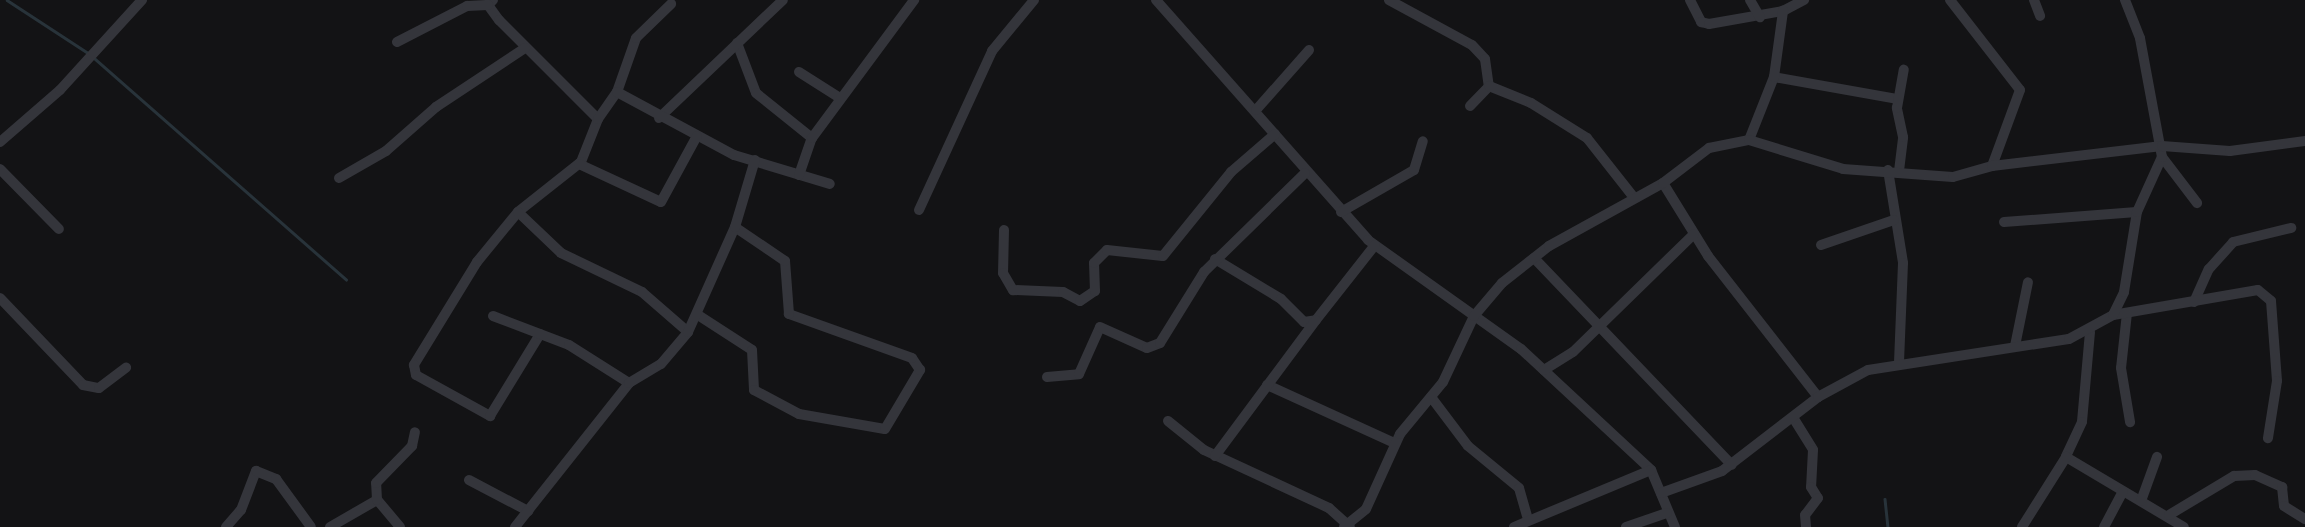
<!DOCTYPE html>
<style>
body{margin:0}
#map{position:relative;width:2305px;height:527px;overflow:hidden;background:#131315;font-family:Ubuntu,sans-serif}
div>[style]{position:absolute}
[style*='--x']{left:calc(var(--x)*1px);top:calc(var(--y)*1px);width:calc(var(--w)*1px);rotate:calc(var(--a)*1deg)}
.stream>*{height:2.5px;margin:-1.25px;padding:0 1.25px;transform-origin:1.25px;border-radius:1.25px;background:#28333a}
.minor>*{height:10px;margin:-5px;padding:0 5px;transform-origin:5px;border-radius:5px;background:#34353b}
span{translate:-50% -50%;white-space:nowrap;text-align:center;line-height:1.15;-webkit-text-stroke:7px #0e0e10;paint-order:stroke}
</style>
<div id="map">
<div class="stream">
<i style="--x:7;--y:0;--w:97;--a:33.2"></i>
<i style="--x:93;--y:57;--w:337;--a:41.3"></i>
<i style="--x:1885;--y:499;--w:28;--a:84"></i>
</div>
<div class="minor">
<i style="--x:493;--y:0;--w:7;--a:135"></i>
<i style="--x:488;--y:5;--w:19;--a:54"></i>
<i style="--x:499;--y:20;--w:140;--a:45"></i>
<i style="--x:598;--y:119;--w:46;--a:111.6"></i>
<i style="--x:581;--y:162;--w:80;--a:141.6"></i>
<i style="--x:518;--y:212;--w:65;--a:129.4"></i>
<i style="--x:477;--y:262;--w:121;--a:121.5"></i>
<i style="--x:414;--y:365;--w:10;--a:79"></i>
<i style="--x:416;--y:375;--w:85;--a:29"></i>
<i style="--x:490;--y:416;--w:96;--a:-58.6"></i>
<i style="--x:1156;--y:0;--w:320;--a:48.5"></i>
<i style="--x:1368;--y:240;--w:188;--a:35.5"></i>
<i style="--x:1521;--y:349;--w:178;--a:42.9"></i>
<i style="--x:1651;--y:470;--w:62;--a:67.2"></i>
<i style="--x:1389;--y:0;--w:94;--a:28.5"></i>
<i style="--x:1472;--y:45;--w:19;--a:47"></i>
<i style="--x:1485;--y:59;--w:27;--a:82"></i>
<i style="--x:1690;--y:0;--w:25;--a:63"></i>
<i style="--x:1701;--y:22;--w:8;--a:14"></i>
<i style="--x:1709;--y:24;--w:75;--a:-10"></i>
<i style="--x:1783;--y:11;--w:24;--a:-28"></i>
<i style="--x:1750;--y:0;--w:20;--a:60"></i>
<i style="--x:1950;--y:0;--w:114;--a:52.1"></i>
<i style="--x:2020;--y:90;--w:81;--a:110.2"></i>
<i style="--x:2034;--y:0;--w:17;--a:69"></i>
<i style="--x:397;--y:42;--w:79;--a:-27.2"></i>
<i style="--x:467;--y:6;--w:21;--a:-3"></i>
<i style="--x:737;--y:43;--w:53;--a:69.2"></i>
<i style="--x:756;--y:93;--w:72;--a:38.8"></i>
<i style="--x:799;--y:72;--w:49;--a:32.4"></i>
<i style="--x:1774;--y:77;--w:126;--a:10.1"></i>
<i style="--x:617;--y:92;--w:57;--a:-70.6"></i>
<i style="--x:636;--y:38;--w:49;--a:-44.2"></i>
<i style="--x:1470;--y:106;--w:28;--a:-46"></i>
<i style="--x:1489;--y:86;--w:45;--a:22"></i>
<i style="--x:1531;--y:103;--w:66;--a:32"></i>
<i style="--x:1587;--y:138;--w:73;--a:51.7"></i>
<i style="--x:1256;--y:110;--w:80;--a:-48.5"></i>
<i style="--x:659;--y:118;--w:171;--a:-43.6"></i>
<i style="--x:598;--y:119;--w:33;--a:-55"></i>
<i style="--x:617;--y:92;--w:133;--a:28.3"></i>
<i style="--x:734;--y:155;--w:100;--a:16.8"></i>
<i style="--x:1749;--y:140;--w:68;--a:-68.4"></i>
<i style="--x:1774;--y:77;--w:67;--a:-82.2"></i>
<i style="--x:0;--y:142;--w:79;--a:-40.9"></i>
<i style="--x:60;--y:90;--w:122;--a:-47.7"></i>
<i style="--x:2162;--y:157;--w:58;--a:52.7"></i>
<i style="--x:579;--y:164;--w:90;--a:24.9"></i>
<i style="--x:661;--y:202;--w:75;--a:-61.4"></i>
<i style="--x:0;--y:169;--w:84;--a:45.5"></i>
<i style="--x:1888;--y:170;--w:94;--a:80.8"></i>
<i style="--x:1903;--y:263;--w:99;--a:92.3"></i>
<i style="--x:1899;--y:171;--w:34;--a:-83"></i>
<i style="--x:1903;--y:137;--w:30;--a:-102"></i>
<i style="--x:1897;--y:108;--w:39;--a:-80"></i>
<i style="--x:799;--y:175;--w:39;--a:-71"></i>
<i style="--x:812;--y:138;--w:172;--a:-53.5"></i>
<i style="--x:339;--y:178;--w:54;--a:-29.9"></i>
<i style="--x:386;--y:151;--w:67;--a:-41.3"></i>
<i style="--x:436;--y:107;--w:107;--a:-33.5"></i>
<i style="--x:1663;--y:183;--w:86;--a:58.3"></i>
<i style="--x:1708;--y:256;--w:179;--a:52"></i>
<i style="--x:919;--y:210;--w:175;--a:-65.3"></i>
<i style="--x:992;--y:51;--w:66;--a:-50.5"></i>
<i style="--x:518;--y:212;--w:59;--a:43.6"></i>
<i style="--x:561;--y:253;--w:90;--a:25.7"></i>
<i style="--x:642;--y:292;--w:61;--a:41"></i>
<i style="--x:1341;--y:212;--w:84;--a:-29.9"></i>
<i style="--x:1414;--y:170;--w:30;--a:-73"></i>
<i style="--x:2004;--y:222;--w:133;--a:-4.3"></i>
<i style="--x:1004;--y:230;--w:43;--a:91.3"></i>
<i style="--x:1003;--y:273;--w:20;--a:60"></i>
<i style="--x:1013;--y:290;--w:50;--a:2.3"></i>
<i style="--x:1063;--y:292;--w:19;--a:28"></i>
<i style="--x:1080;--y:301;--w:18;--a:-34"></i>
<i style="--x:1095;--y:291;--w:28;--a:-92"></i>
<i style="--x:1094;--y:263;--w:18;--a:-45"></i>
<i style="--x:1107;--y:250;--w:56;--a:6.1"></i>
<i style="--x:1163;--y:256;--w:108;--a:-51"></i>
<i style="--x:1231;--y:172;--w:58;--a:-40.8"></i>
<i style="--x:1821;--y:245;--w:77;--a:-18.9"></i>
<i style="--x:1534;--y:258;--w:286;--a:46.3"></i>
<i style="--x:1215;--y:259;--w:77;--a:31.2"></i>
<i style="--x:1281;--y:299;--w:33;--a:45"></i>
<i style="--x:1304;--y:322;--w:12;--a:-9"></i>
<i style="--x:1316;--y:320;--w:95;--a:-51.8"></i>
<i style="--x:0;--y:298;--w:120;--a:46.3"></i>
<i style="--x:83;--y:385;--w:16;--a:11"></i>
<i style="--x:99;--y:388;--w:34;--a:-37"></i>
<i style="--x:2194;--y:302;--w:36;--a:-66"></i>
<i style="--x:2209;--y:269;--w:36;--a:-48"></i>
<i style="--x:2233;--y:242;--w:60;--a:-13.6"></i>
<i style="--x:2127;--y:313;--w:55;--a:96.2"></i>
<i style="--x:2121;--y:368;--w:55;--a:80.5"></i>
<i style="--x:698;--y:315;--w:64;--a:32.9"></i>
<i style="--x:752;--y:350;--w:40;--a:87.1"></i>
<i style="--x:754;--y:390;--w:51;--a:28.1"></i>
<i style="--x:799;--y:414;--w:87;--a:9.9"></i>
<i style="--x:885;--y:429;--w:69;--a:-59.3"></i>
<i style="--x:920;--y:370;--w:14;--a:-124"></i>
<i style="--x:912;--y:358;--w:131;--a:-160.3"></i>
<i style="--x:789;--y:314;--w:53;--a:-94.3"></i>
<i style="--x:785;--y:261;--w:60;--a:-145.8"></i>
<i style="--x:2113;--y:315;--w:147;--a:-9.8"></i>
<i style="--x:2258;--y:290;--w:17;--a:40"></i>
<i style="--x:2271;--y:301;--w:80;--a:85.7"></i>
<i style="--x:2277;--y:381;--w:58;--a:99"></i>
<i style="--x:493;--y:316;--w:81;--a:20.9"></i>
<i style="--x:569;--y:345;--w:71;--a:32.3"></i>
<i style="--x:2090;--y:332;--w:90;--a:95.1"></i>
<i style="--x:2082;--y:422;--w:38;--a:115"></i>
<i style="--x:2066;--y:457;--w:137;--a:30.7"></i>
<i style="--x:2015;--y:346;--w:65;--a:-78.5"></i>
<i style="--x:1544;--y:370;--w:34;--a:-32"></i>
<i style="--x:1573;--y:352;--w:169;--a:-44.3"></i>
<i style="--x:1047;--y:377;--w:32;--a:-5"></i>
<i style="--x:1079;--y:374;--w:51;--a:-65.9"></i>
<i style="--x:1100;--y:327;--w:51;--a:24.1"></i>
<i style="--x:1147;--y:348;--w:14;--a:-21"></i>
<i style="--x:1160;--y:343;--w:84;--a:-58.2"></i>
<i style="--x:1204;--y:272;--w:141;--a:-44.4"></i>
<i style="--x:1267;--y:385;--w:140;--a:24.5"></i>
<i style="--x:1431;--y:397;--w:61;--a:52.9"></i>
<i style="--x:1468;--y:446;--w:66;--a:39.5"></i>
<i style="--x:1519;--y:488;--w:29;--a:74"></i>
<i style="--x:1794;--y:419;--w:36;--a:58"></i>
<i style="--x:1813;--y:450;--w:37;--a:93"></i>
<i style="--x:1811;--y:487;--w:13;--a:58"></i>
<i style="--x:1818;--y:498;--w:21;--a:127"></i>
<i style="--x:1805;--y:515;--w:12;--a:85"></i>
<i style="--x:1168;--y:421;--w:46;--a:38.9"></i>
<i style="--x:1204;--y:450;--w:138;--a:24.9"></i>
<i style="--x:1329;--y:508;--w:28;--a:42"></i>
<i style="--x:1215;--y:456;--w:169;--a:-53.4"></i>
<i style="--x:469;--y:480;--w:67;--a:27.7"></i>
<i style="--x:1661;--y:493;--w:65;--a:-19.8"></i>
<i style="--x:1722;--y:471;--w:121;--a:-37.6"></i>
<i style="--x:1818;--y:397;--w:57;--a:-28.4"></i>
<i style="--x:1868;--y:370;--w:203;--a:-8.8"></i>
<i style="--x:2069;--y:339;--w:50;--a:-28.6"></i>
<i style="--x:2113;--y:315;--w:25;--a:-64"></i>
<i style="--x:2124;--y:292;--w:81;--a:-80.8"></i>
<i style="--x:2137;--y:212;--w:60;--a:-65.6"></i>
<i style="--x:2162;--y:157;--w:121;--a:-100.5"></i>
<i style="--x:2140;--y:38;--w:41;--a:-111.5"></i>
<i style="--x:2141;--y:501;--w:47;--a:-70"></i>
<i style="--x:2169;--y:515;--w:76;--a:-31"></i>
<i style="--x:2234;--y:476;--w:21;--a:-3"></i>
<i style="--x:2255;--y:475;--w:30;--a:24"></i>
<i style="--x:2282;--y:487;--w:19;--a:84"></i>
<i style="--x:2284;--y:506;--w:25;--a:32"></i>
<i style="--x:226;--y:527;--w:23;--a:-49"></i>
<i style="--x:241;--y:510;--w:42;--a:-69"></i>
<i style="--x:256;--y:471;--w:22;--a:22"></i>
<i style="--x:276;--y:479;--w:59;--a:53.9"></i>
<i style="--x:330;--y:527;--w:54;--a:-29.9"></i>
<i style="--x:400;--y:527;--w:35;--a:-130"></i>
<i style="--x:377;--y:500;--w:17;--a:-93"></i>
<i style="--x:376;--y:483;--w:52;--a:-45.8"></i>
<i style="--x:412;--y:446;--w:14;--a:-78"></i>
<i style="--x:515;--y:527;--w:184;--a:-51.6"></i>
<i style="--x:629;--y:383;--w:37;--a:-31"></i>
<i style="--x:661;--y:364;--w:42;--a:-49.8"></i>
<i style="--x:688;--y:332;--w:115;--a:-65.9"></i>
<i style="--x:735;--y:227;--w:70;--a:-73.4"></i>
<i style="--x:1344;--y:527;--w:28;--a:-39"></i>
<i style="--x:1366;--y:509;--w:82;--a:-65.6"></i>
<i style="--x:1400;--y:434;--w:67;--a:-50.4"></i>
<i style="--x:1443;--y:382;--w:73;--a:-64.8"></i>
<i style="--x:1474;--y:316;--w:43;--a:-49.7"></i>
<i style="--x:1502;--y:283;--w:60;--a:-38.2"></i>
<i style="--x:1549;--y:246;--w:130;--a:-28.9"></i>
<i style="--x:1663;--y:183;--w:58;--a:-37.3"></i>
<i style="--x:1709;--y:148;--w:41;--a:-11.3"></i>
<i style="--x:1749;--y:140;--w:98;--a:17.1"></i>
<i style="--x:1843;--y:169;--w:110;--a:4.2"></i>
<i style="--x:1953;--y:177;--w:41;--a:-15.8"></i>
<i style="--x:1992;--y:166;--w:171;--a:-6.7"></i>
<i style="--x:2162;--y:146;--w:68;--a:4.2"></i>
<i style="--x:2230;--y:151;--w:76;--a:-7.6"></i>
<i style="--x:1514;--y:527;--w:148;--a:-22.6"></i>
<i style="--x:1626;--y:527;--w:43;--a:-18.9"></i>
<i style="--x:2022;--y:527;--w:83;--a:-57.8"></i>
<i style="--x:2104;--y:527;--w:40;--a:-62"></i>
</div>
</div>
